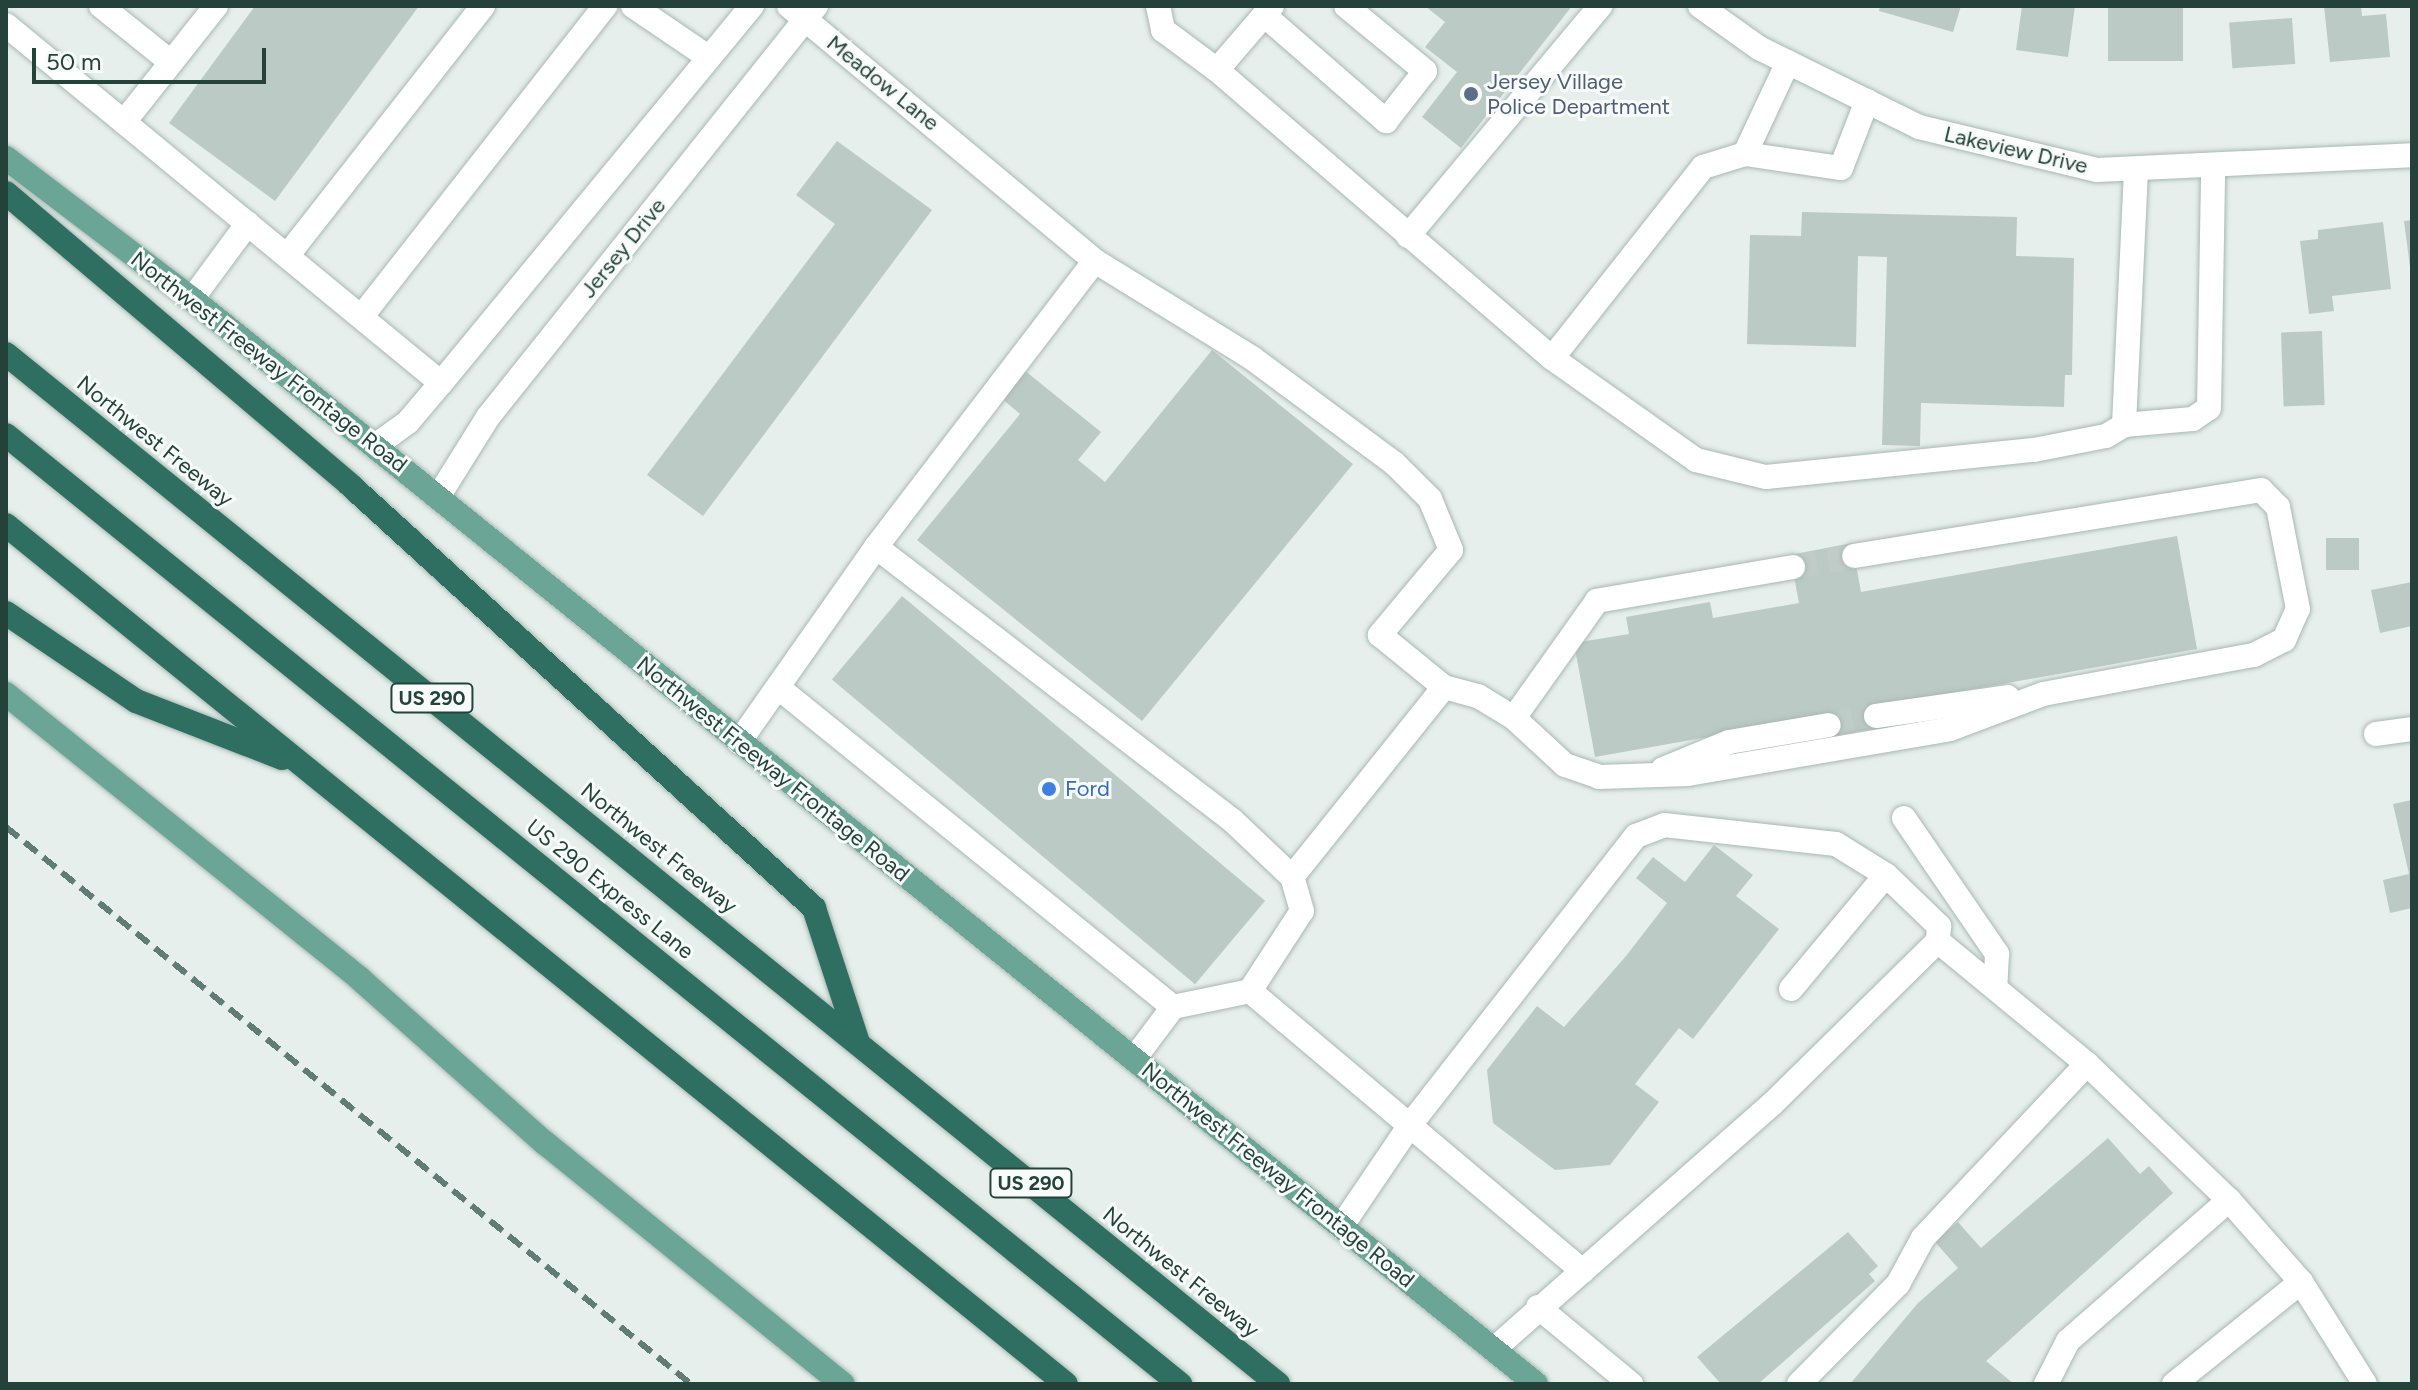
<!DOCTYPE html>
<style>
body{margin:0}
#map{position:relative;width:2418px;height:1390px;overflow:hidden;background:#e6efeb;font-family:Figtree,sans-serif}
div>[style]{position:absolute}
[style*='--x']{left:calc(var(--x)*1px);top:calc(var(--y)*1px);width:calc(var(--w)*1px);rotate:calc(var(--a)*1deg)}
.building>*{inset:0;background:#bbcac4;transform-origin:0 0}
.minor-tunnel>*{height:24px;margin-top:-12px;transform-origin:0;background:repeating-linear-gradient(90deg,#bfccc8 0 24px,transparent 0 36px)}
.roads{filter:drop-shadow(0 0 2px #a8b8b2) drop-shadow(0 0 2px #a8b8b2)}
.minor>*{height:24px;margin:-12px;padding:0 12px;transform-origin:12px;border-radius:12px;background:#fff}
.major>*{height:24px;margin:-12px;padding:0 12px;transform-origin:12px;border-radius:12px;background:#6aa596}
.highway>*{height:24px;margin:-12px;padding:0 12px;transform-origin:12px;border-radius:12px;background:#2f6f62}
.rail>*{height:6px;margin-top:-3px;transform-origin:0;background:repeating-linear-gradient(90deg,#5f7d75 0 16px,transparent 0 24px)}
.dots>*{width:22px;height:22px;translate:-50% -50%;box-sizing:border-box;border:4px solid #f7fbf9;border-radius:50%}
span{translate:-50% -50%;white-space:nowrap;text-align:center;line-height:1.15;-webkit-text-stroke:6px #f7fbf9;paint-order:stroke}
.shield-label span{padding:2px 6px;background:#f7fbf9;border:2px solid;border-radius:6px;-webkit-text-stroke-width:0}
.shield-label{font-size:20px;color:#24423a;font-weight:700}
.service-label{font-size:22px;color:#4e5e75}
.left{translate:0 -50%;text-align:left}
.street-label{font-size:22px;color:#24423a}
.shop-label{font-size:22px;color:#366cbe}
.frame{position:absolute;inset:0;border:8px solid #24423a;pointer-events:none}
.scale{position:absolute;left:32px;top:48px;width:234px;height:36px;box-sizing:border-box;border:4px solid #24423a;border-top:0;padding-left:10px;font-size:24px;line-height:28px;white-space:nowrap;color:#24423a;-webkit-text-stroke:6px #f7fbf9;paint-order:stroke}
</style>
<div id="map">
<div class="building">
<i style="clip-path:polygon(255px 6px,419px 6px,275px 201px,169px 123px)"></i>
<i style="clip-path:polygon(1425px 6px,1572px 6px,1461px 148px,1422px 117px,1457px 72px,1425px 47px,1445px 22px)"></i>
<i style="clip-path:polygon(1880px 6px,1961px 6px,1953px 32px,1879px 11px)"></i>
<i style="clip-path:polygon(2022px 6px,2075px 6px,2068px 57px,2016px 50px)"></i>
<i style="left:2108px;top:6px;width:75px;height:55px"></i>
<i style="clip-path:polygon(2324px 6px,2361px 6px,2362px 16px,2386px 14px,2390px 57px,2330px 62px)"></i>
<i style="left:2292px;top:18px;width:46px;height:63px;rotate:86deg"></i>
<i style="clip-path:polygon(837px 141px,932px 210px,703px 516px,647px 475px,835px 224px,796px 195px)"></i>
<i style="clip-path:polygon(1802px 212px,2017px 217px,2016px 256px,2074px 258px,2072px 375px,2065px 375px,2064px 407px,1921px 403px,1920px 446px,1882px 445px,1887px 257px,1858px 256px,1856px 347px,1747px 344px,1750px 235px,1801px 236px)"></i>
<i style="clip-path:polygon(2412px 220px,2412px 267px,2410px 267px,2404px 221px)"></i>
<i style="clip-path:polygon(2383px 222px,2391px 289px,2332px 296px,2334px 311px,2309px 314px,2300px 241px,2318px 239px,2318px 230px)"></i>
<i style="left:2322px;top:331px;width:74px;height:41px;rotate:88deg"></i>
<i style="clip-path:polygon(1212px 350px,1353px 464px,1142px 721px,917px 540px,1020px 414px,1001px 398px,1024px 370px,1101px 432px,1078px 460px,1105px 482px)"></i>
<i style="clip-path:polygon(2177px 536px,2197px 649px,1874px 707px,1878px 728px,1831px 736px,1827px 716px,1595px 757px,1574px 643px,1629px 634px,1626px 617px,1710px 602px,1713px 618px,1799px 603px,1790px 555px,1852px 543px,1861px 592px)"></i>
<i style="left:2326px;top:538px;width:33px;height:32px"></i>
<i style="clip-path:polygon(2412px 582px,2412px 626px,2380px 633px,2371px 590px)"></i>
<i style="left:902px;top:596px;width:474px;height:109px;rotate:40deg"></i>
<i style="clip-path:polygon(2412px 800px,2412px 908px,2390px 913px,2383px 880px,2409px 874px,2393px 804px)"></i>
<i style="clip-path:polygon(1714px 845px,1753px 875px,1736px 896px,1779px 929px,1693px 1039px,1679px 1028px,1635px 1084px,1659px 1102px,1610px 1165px,1555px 1170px,1493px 1123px,1487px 1070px,1537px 1006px,1564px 1027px,1626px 956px,1667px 903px,1636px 878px,1653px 857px,1685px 882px)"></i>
<i style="clip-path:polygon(2108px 1138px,2140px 1174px,2149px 1166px,2173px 1193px,1986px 1361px,2014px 1384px,1850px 1384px,1918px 1303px,1958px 1268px,1935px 1242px,1958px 1222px,1981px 1248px)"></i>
<i style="clip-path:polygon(1848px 1232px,1878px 1266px,1869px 1274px,1875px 1281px,1758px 1384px,1721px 1384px,1697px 1357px)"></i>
</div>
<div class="minor-tunnel">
<i style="--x:1793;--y:567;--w:62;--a:-10.2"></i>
<i style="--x:1829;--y:725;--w:48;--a:-10.8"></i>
</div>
<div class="roads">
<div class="minor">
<i style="--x:101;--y:6;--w:90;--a:38.7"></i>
<i style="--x:633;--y:6;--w:91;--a:34.2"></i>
<i style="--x:789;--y:6;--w:398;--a:39.8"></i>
<i style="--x:1095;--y:261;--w:185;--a:31.7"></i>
<i style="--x:1252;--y:358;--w:177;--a:36.5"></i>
<i style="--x:1394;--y:463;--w:51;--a:45"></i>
<i style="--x:1430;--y:499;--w:55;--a:67.6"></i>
<i style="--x:1451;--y:550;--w:111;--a:129.9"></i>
<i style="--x:1380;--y:635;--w:82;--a:39.1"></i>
<i style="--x:1158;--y:6;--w:25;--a:78"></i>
<i style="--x:1163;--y:30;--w:67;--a:36.5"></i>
<i style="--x:1272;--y:6;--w:84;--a:130.7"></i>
<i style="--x:1217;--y:70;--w:442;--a:40.7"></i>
<i style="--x:1700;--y:6;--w:72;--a:35.4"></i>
<i style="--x:1759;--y:48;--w:178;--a:26.3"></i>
<i style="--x:1919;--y:127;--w:183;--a:13.6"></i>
<i style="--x:2097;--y:170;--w:315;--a:-2.7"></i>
<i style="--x:1264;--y:15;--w:162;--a:41"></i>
<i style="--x:1386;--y:121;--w:63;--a:-52"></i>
<i style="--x:1425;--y:71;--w:102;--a:-140.6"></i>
<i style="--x:6;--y:25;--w:563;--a:39.45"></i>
<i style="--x:1788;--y:62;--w:102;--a:115.1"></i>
<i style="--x:1745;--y:154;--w:44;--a:162.8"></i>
<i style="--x:1703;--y:167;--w:243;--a:128.3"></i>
<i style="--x:1552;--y:358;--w:176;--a:35.3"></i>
<i style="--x:1696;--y:460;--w:72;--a:13.7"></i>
<i style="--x:1766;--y:477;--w:269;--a:-5.8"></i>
<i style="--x:2034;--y:450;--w:73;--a:-11"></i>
<i style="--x:2106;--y:436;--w:21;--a:-31"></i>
<i style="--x:2124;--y:425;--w:69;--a:-5"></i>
<i style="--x:2193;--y:419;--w:19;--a:-35"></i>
<i style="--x:2209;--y:408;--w:241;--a:-89"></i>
<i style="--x:124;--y:122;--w:148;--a:-51.6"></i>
<i style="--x:1745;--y:154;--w:97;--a:8.3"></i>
<i style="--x:1841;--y:168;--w:72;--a:-68.8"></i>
<i style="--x:1408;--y:236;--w:300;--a:-50.1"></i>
<i style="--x:287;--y:256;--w:318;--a:-51.9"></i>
<i style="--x:192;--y:299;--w:94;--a:-53.6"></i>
<i style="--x:362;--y:316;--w:394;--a:-51.9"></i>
<i style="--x:2124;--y:425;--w:256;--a:-87.3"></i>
<i style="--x:375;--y:446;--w:41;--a:-36"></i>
<i style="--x:408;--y:422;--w:51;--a:-49.8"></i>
<i style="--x:441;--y:383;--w:489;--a:-50.5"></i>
<i style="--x:438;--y:497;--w:94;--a:-58"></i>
<i style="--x:488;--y:417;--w:526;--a:-51.41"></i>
<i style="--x:876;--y:547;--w:450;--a:37.5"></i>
<i style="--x:1233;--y:821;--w:81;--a:43.5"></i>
<i style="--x:1793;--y:567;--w:199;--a:170.2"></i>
<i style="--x:1597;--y:601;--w:143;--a:125.4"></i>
<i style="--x:1514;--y:718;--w:69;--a:42.7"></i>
<i style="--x:1565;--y:765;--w:36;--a:19"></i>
<i style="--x:1599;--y:777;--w:89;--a:-1.9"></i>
<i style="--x:1688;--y:774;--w:266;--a:-9.7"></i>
<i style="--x:1950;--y:729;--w:99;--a:-20.6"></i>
<i style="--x:2043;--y:694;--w:215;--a:-10.5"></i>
<i style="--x:2254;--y:655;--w:34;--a:-27"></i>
<i style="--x:2284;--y:640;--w:34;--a:-66"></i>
<i style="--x:2298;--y:609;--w:104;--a:-101.1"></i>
<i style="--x:2278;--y:507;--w:24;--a:-135"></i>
<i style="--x:2261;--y:490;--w:412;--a:170.8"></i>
<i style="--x:780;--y:689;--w:506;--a:38.98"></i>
<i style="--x:1876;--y:716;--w:133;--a:-8.2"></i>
<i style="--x:2376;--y:734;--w:36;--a:-8"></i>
<i style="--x:739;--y:742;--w:238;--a:-54.9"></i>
<i style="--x:876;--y:547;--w:360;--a:-52.6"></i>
<i style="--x:1663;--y:769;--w:71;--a:-22.2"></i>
<i style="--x:1729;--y:742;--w:101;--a:-9.6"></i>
<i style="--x:1904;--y:818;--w:165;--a:55.6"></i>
<i style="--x:1997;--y:954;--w:33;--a:93"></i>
<i style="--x:1791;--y:989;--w:148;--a:-50.2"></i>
<i style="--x:1250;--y:991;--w:435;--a:40.1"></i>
<i style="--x:1134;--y:1059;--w:65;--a:-53.1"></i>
<i style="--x:1173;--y:1007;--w:79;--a:-11.7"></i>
<i style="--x:1250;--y:991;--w:95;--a:-57"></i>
<i style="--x:1302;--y:911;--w:35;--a:-106"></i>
<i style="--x:1292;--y:877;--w:243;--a:-51.3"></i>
<i style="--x:1444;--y:687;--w:35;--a:15"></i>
<i style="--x:1478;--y:696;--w:42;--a:31.4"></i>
<i style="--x:2087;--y:1064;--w:197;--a:43.8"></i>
<i style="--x:1341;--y:1227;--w:123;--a:-55.9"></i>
<i style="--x:1410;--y:1125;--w:367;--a:-52"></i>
<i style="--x:1636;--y:836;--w:30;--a:-21"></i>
<i style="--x:1664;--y:825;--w:173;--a:6.3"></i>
<i style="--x:1836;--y:844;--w:59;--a:31.8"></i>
<i style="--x:1886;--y:875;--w:74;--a:43.9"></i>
<i style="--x:1939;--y:926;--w:15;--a:94"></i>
<i style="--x:1938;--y:941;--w:233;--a:135.5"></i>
<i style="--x:1772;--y:1104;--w:371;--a:138.6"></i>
<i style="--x:1538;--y:1307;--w:121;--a:39.6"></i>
<i style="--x:1799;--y:1384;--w:141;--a:-45.3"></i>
<i style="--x:1898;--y:1284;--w:52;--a:-61.5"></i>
<i style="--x:1923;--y:1238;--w:239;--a:-46.7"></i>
<i style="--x:2087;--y:1064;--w:193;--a:-140.5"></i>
<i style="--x:2046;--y:1384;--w:48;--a:-62.9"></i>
<i style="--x:2068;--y:1341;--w:214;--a:-41.2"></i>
<i style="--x:2229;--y:1200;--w:109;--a:48.7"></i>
<i style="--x:2301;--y:1282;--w:120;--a:57.9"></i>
<i style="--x:2174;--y:1384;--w:163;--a:-38.8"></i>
</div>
<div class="major">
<i style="--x:6;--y:158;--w:233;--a:37.2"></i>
<i style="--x:192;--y:299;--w:1727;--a:38.91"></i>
<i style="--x:6;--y:694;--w:454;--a:38.8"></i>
<i style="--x:360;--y:979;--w:247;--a:41.6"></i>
<i style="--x:545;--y:1143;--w:383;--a:39"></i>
</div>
<div class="highway">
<i style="--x:6;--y:193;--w:451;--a:40.3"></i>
<i style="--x:350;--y:485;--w:628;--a:42.35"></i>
<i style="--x:814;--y:908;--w:142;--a:71.9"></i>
<i style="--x:6;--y:354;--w:1637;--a:39"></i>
<i style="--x:6;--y:435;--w:1510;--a:38.95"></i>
<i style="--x:6;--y:525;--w:1364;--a:39.02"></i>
<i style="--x:6;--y:613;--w:157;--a:34.1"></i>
<i style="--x:136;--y:701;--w:157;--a:21.3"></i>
</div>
</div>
<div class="rail">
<i style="--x:6;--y:827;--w:883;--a:39.12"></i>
</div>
<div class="dots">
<i style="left:1471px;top:94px;background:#5c6f8a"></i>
<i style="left:1049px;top:789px;background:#3f7fe0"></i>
</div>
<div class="shield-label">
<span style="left:432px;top:698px">US 290</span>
<span style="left:1031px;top:1183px">US 290</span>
</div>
<div class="service-label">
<span class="left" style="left:1487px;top:94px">Jersey Village<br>Police Department</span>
</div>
<div class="street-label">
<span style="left:883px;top:83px;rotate:39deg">Meadow Lane</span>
<span style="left:2016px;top:150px;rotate:13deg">Lakeview Drive</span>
<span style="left:623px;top:248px;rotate:-51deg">Jersey Drive</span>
<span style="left:269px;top:362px;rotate:38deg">Northwest Freeway Frontage Road</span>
<span style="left:155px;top:441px;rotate:39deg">Northwest Freeway</span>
<span style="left:773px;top:769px;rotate:39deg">Northwest Freeway Frontage Road</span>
<span style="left:659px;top:848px;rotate:39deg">Northwest Freeway</span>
<span style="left:610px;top:889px;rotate:39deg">US 290 Express Lane</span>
<span style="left:1278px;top:1175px;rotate:39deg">Northwest Freeway Frontage Road</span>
<span style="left:1181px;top:1272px;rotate:39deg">Northwest Freeway</span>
</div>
<div class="shop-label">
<span class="left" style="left:1065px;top:789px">Ford</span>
</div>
<div class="frame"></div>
<div class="scale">50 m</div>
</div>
